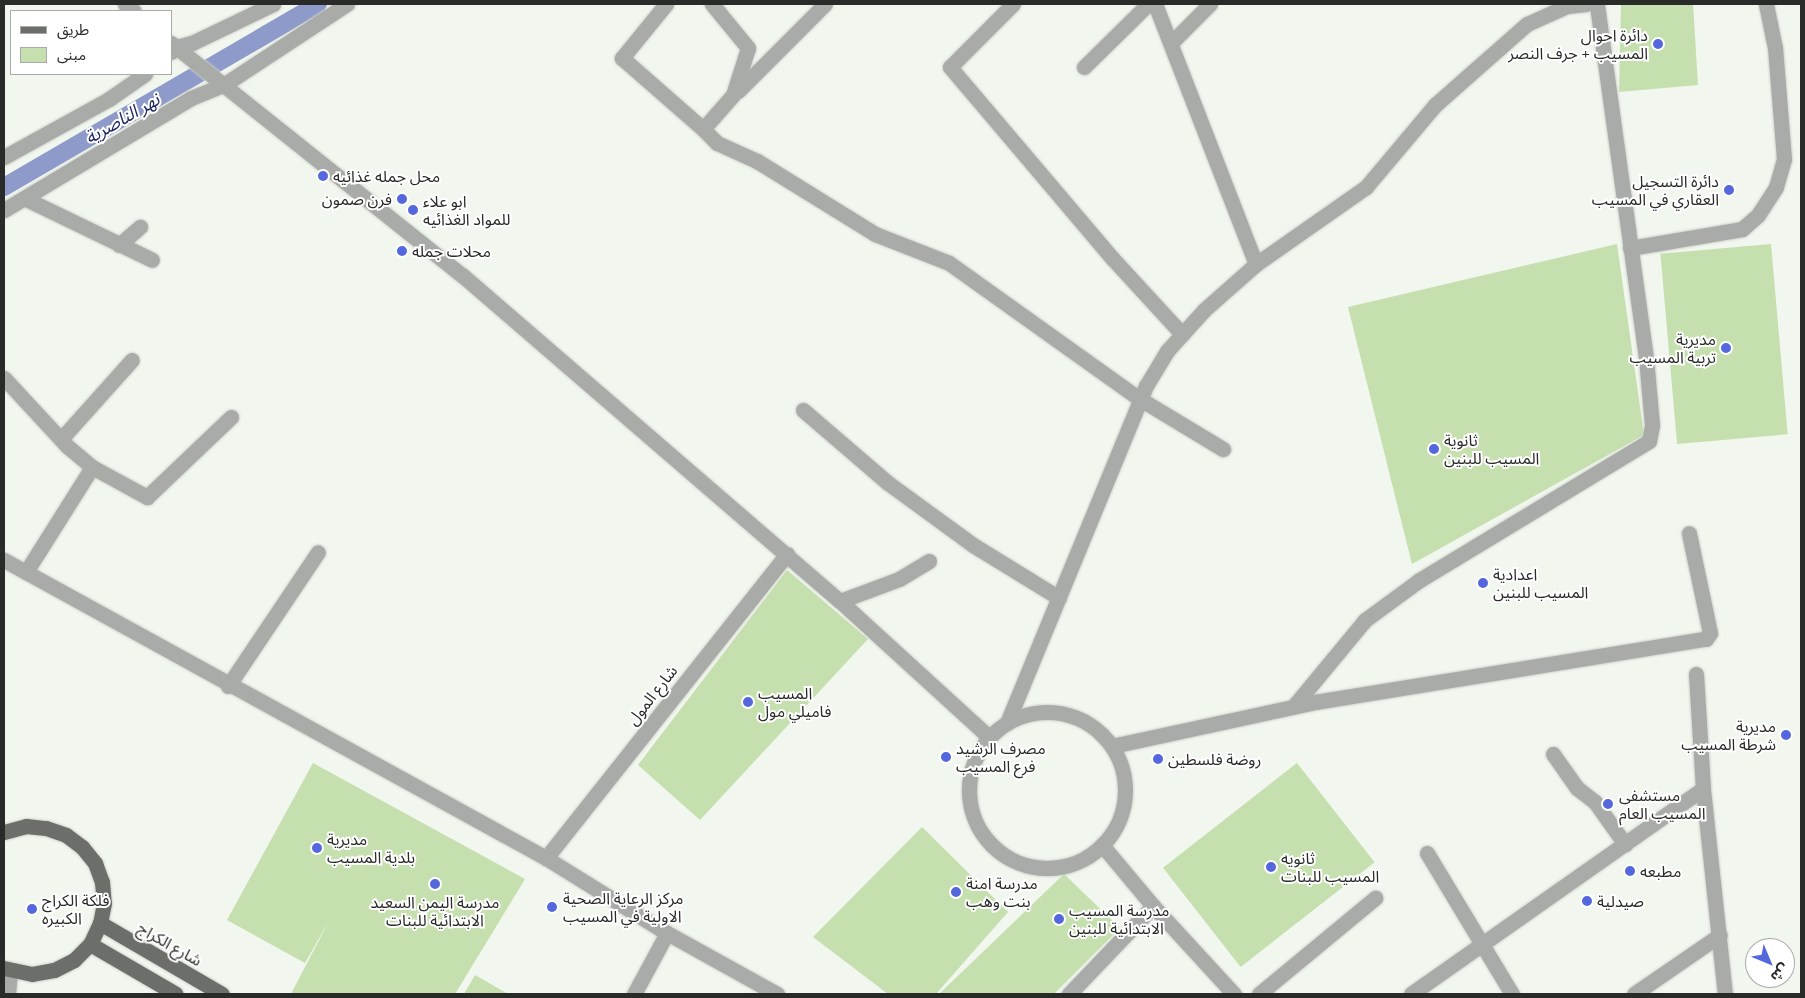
<!DOCTYPE html>
<meta charset="utf-8">
<style>
body{margin:0}
#map{position:relative;width:1805px;height:998px;overflow:hidden;background:#f1f6ee;font-family:"Exo 2","Noto Sans Arabic",sans-serif}
div>[style]{position:absolute}
[style*='--x']{left:calc(var(--x)*1px);top:calc(var(--y)*1px);width:calc(var(--w)*1px);rotate:calc(var(--a)*1deg)}
.canal>*{height:18px;margin:-9px;padding:0 9px;transform-origin:9px;border-radius:9px;background:#8e9bca}
.building>*{inset:0;background:#c5dfae;transform-origin:0 0}
.roads{filter:drop-shadow(0 0 1px #cdd1ca) drop-shadow(0 0 1px #cdd1ca)}
.minor>*{height:15px;margin:-7.5px;padding:0 7.5px;transform-origin:7.5px;border-radius:7.5px;background:#a9aba8}
.minor>.ring{margin:-7.5px;padding:0;box-sizing:content-box;background:none;border:15px solid #a9aba8;border-radius:50%}
.major>*{height:15px;margin:-7.5px;padding:0 7.5px;transform-origin:7.5px;border-radius:7.5px;background:#6c6f69}
.dots>*{width:14px;height:14px;translate:-50% -50%;box-sizing:border-box;border:2px solid #fff;border-radius:50%}
span{translate:-50% -50%;white-space:nowrap;text-align:center;line-height:1.15;-webkit-text-stroke:4px #fff;paint-order:stroke}
.poi-label{font-size:16px;color:#292b28}
.right{translate:-100% -50%;text-align:right}
.left{translate:0 -50%;text-align:left}
.street-label{font-size:16px;color:#292b28}
.water-label{font-size:18px;color:#1e2660;font-style:italic}
.frame{position:absolute;inset:0;border:5px solid #292b28;pointer-events:none}
.legend{position:absolute;left:10px;top:10px;width:162px;height:65px;box-sizing:border-box;background:#fff;border:1px solid #a9aaa9;margin:0;padding:6px 9px;list-style:none;font-size:15px;color:#292b28}
.legend li{display:flex;align-items:center;gap:10px;height:25px}
.legend b{width:25px;border:1px solid #a9aaa9}
.north{position:absolute;left:1745px;top:938px;width:50px;height:50px;box-sizing:border-box;background:#fff;border:1px solid #a9aaa9;border-radius:50%;rotate:135deg;font-size:14px;font-weight:700;line-height:20px;text-align:center;color:#292b28}
.north::after{content:'';display:block;margin:auto;width:18px;height:22px;background:#5567dd;clip-path:polygon(50% 0,100% 100%,50% 72%,0 100%)}
</style>
<div id="map">
<div class="canal">
<i style="--x:4;--y:187;--w:363;--a:-30.2"></i>
</div>
<div class="building">
<i style="clip-path:polygon(1621px 4px,1693px 4px,1698px 85px,1619px 92px)"></i>
<i style="clip-path:polygon(1617px 244px,1644px 435px,1412px 564px,1348px 307px)"></i>
<i style="left:1771px;top:244px;width:191px;height:111px;rotate:85deg"></i>
<i style="clip-path:polygon(787px 570px,868px 639px,700px 820px,638px 765px)"></i>
<i style="clip-path:polygon(313px 763px,525px 879px,455px 994px,291px 994px,330px 919px,305px 963px,227px 920px)"></i>
<i style="left:1297px;top:763px;width:126px;height:170px;rotate:52deg"></i>
<i style="clip-path:polygon(922px 827px,1008px 912px,936px 994px,888px 994px,813px 937px)"></i>
<i style="clip-path:polygon(1064px 874px,1120px 928px,1054px 994px,939px 994px)"></i>
<i style="clip-path:polygon(475px 975px,508px 994px,464px 994px)"></i>
</div>
<div class="roads">
<div class="minor">
<i style="--x:125;--y:4;--w:11;--a:38"></i>
<i style="--x:666;--y:4;--w:70;--a:129.2"></i>
<i style="--x:622;--y:58;--w:108;--a:41.2"></i>
<i style="--x:712;--y:4;--w:57;--a:50.7"></i>
<i style="--x:748;--y:48;--w:49;--a:107.7"></i>
<i style="--x:733;--y:95;--w:45;--a:131.4"></i>
<i style="--x:703;--y:129;--w:20;--a:45"></i>
<i style="--x:717;--y:143;--w:44;--a:24.2"></i>
<i style="--x:757;--y:161;--w:139;--a:31.7"></i>
<i style="--x:875;--y:234;--w:79;--a:21.4"></i>
<i style="--x:949;--y:263;--w:234;--a:35.5"></i>
<i style="--x:1140;--y:399;--w:97;--a:31.1"></i>
<i style="--x:1013;--y:4;--w:89;--a:135"></i>
<i style="--x:950;--y:67;--w:252;--a:49.7"></i>
<i style="--x:1113;--y:259;--w:102;--a:47.4"></i>
<i style="--x:1155;--y:4;--w:279;--a:68.8"></i>
<i style="--x:1172;--y:42;--w:54;--a:-45"></i>
<i style="--x:171;--y:43;--w:372;--a:38.6"></i>
<i style="--x:462;--y:275;--w:499;--a:40.8"></i>
<i style="--x:840;--y:601;--w:202;--a:42.4"></i>
<i style="--x:171;--y:52;--w:7;--a:-45"></i>
<i style="--x:176;--y:47;--w:16;--a:-14"></i>
<i style="--x:192;--y:43;--w:90;--a:-25.7"></i>
<i style="--x:1084;--y:67;--w:90;--a:-44.5"></i>
<i style="--x:738;--y:91;--w:123;--a:-45"></i>
<i style="--x:4;--y:157;--w:120;--a:-28.9"></i>
<i style="--x:109;--y:99;--w:44;--a:-34.8"></i>
<i style="--x:24;--y:198;--w:142;--a:25.8"></i>
<i style="--x:4;--y:210;--w:218;--a:-30.9"></i>
<i style="--x:191;--y:98;--w:37;--a:-22"></i>
<i style="--x:225;--y:84;--w:146;--a:-33.3"></i>
<i style="--x:119;--y:245;--w:28;--a:-41"></i>
<i style="--x:1630;--y:248;--w:114;--a:-9.6"></i>
<i style="--x:1742;--y:229;--w:21;--a:-41"></i>
<i style="--x:1758;--y:215;--w:33;--a:-57"></i>
<i style="--x:1776;--y:187;--w:29;--a:-74"></i>
<i style="--x:1784;--y:159;--w:111;--a:-94.6"></i>
<i style="--x:1775;--y:48;--w:45;--a:-101.6"></i>
<i style="--x:4;--y:378;--w:93;--a:47.2"></i>
<i style="--x:67;--y:446;--w:33;--a:40"></i>
<i style="--x:92;--y:467;--w:63;--a:28.6"></i>
<i style="--x:147;--y:497;--w:116;--a:-43.6"></i>
<i style="--x:803;--y:410;--w:112;--a:40.7"></i>
<i style="--x:888;--y:483;--w:105;--a:36.1"></i>
<i style="--x:973;--y:545;--w:101;--a:31.6"></i>
<i style="--x:61;--y:439;--w:106;--a:-48.1"></i>
<i style="--x:4;--y:560;--w:619;--a:28.8"></i>
<i style="--x:546;--y:858;--w:142;--a:31.8"></i>
<i style="--x:667;--y:933;--w:126;--a:29"></i>
<i style="--x:26;--y:572;--w:124;--a:-57.8"></i>
<i style="--x:840;--y:601;--w:63;--a:-20.4"></i>
<i style="--x:899;--y:579;--w:35;--a:-31"></i>
<i style="--x:1696;--y:674;--w:115;--a:86.5"></i>
<i style="--x:1703;--y:789;--w:206;--a:83.9"></i>
<i style="--x:228;--y:686;--w:161;--a:-56.1"></i>
<i style="--x:1293;--y:707;--w:113;--a:-50.4"></i>
<i style="--x:1365;--y:620;--w:66;--a:-36.3"></i>
<i style="--x:1418;--y:581;--w:270;--a:-31.2"></i>
<i style="--x:1649;--y:441;--w:16;--a:-79"></i>
<i style="--x:1652;--y:425;--w:67;--a:-95.1"></i>
<i style="--x:1646;--y:358;--w:357;--a:-97.9"></i>
<i class="ring" style="left:969px;top:712px;width:141px;height:141px"></i>
<i style="--x:1007;--y:723;--w:365;--a:-67.6"></i>
<i style="--x:1146;--y:386;--w:41;--a:-59"></i>
<i style="--x:1167;--y:351;--w:55;--a:-47.9"></i>
<i style="--x:1204;--y:310;--w:69;--a:-41.5"></i>
<i style="--x:1256;--y:264;--w:134;--a:-35"></i>
<i style="--x:1366;--y:187;--w:107;--a:-49.9"></i>
<i style="--x:1435;--y:105;--w:123;--a:-41.4"></i>
<i style="--x:1527;--y:24;--w:44;--a:-24.2"></i>
<i style="--x:1567;--y:6;--w:19;--a:-6"></i>
<i style="--x:1112;--y:746;--w:208;--a:-12.2"></i>
<i style="--x:1315;--y:702;--w:396;--a:-9.2"></i>
<i style="--x:1706;--y:639;--w:7;--a:-56"></i>
<i style="--x:1710;--y:633;--w:102;--a:-101.9"></i>
<i style="--x:1553;--y:754;--w:42;--a:54.8"></i>
<i style="--x:1577;--y:788;--w:23;--a:38"></i>
<i style="--x:1595;--y:802;--w:52;--a:54.5"></i>
<i style="--x:1102;--y:845;--w:80;--a:50.1"></i>
<i style="--x:1153;--y:906;--w:120;--a:47.4"></i>
<i style="--x:1427;--y:853;--w:165;--a:58.9"></i>
<i style="--x:546;--y:858;--w:388;--a:-51.6"></i>
<i style="--x:8;--y:994;--w:23;--a:-85"></i>
<i style="--x:634;--y:994;--w:69;--a:-61.6"></i>
<i style="--x:1069;--y:994;--w:122;--a:-46.3"></i>
<i style="--x:1259;--y:994;--w:151;--a:-39.6"></i>
<i style="--x:1411;--y:994;--w:357;--a:-35.1"></i>
<i style="--x:1634;--y:994;--w:104;--a:-34.5"></i>
</div>
<div class="major">
<i style="--x:4;--y:832;--w:23;--a:-15"></i>
<i style="--x:26;--y:826;--w:20;--a:6"></i>
<i style="--x:46;--y:828;--w:21;--a:19"></i>
<i style="--x:66;--y:835;--w:20;--a:37"></i>
<i style="--x:82;--y:847;--w:21;--a:51"></i>
<i style="--x:95;--y:863;--w:20;--a:70"></i>
<i style="--x:102;--y:882;--w:21;--a:85"></i>
<i style="--x:104;--y:903;--w:20;--a:101"></i>
<i style="--x:100;--y:923;--w:23;--a:115"></i>
<i style="--x:90;--y:944;--w:23;--a:135"></i>
<i style="--x:74;--y:960;--w:22;--a:153"></i>
<i style="--x:54;--y:970;--w:22;--a:170"></i>
<i style="--x:32;--y:974;--w:29;--a:-168"></i>
<i style="--x:100;--y:923;--w:141;--a:30.2"></i>
<i style="--x:90;--y:944;--w:99;--a:30.2"></i>
</div>
</div>
<div class="dots">
<i style="left:1658px;top:44px;background:#5567dd"></i>
<i style="left:323px;top:176px;background:#5567dd"></i>
<i style="left:1729px;top:190px;background:#5567dd"></i>
<i style="left:402px;top:199px;background:#5567dd"></i>
<i style="left:413px;top:210px;background:#5567dd"></i>
<i style="left:402px;top:251px;background:#5567dd"></i>
<i style="left:1726px;top:348px;background:#5567dd"></i>
<i style="left:1434px;top:449px;background:#5567dd"></i>
<i style="left:1483px;top:583px;background:#5567dd"></i>
<i style="left:748px;top:702px;background:#5567dd"></i>
<i style="left:1786px;top:735px;background:#5567dd"></i>
<i style="left:946px;top:757px;background:#5567dd"></i>
<i style="left:1158px;top:759px;background:#5567dd"></i>
<i style="left:1608px;top:804px;background:#5567dd"></i>
<i style="left:317px;top:848px;background:#5567dd"></i>
<i style="left:1271px;top:867px;background:#5567dd"></i>
<i style="left:1630px;top:871px;background:#5567dd"></i>
<i style="left:435px;top:884px;background:#5567dd"></i>
<i style="left:956px;top:892px;background:#5567dd"></i>
<i style="left:1587px;top:901px;background:#5567dd"></i>
<i style="left:552px;top:907px;background:#5567dd"></i>
<i style="left:32px;top:909px;background:#5567dd"></i>
<i style="left:1059px;top:919px;background:#5567dd"></i>
</div>
<div class="poi-label">
<span class="right" style="left:1648px;top:44px">دائرة احوال<br>المسيب + جرف النصر</span>
<span class="left" style="left:333px;top:176px">محل جمله غذائيه</span>
<span class="right" style="left:1719px;top:190px">دائرة التسجيل<br>العقاري في المسيب</span>
<span class="right" style="left:392px;top:199px">فرن صمون</span>
<span class="left" style="left:423px;top:210px">ابو علاء<br>للمواد الغذائيه</span>
<span class="left" style="left:412px;top:251px">محلات جمله</span>
<span class="right" style="left:1716px;top:348px">مديرية<br>تربية المسيب</span>
<span class="left" style="left:1444px;top:449px">ثانوية<br>المسيب للبنين</span>
<span class="left" style="left:1493px;top:583px">اعدادية<br>المسيب للبنين</span>
<span class="left" style="left:758px;top:702px">المسيب<br>فاميلي مول</span>
<span class="right" style="left:1776px;top:735px">مديرية<br>شرطة المسيب</span>
<span class="left" style="left:956px;top:757px">مصرف الرشيد<br>فرع المسيب</span>
<span class="left" style="left:1168px;top:759px">روضة فلسطين</span>
<span class="left" style="left:1619px;top:804px">مستشفى<br>المسيب العام</span>
<span class="left" style="left:327px;top:848px">مديرية<br>بلدية المسيب</span>
<span class="left" style="left:1281px;top:867px">ثانويه<br>المسيب للبنات</span>
<span class="left" style="left:1640px;top:871px">مطبعه</span>
<span class="left" style="left:966px;top:892px">مدرسة امنة<br>بنت وهب</span>
<span class="left" style="left:563px;top:907px">مركز الرعاية الصحية<br>الاولية في المسيب</span>
<span class="left" style="left:42px;top:909px">فلكة الكراج<br>الكبيره</span>
<span class="left" style="left:1597px;top:901px">صيدلية</span>
<span style="left:435px;top:911px">مدرسة اليمن السعيد<br>الابتدائية للبنات</span>
<span class="left" style="left:1069px;top:919px">مدرسة المسيب<br>الابتدائية للبنين</span>
</div>
<div class="street-label">
<span style="left:652px;top:695px;rotate:-52deg">شارع المول</span>
<span style="left:170px;top:944px;rotate:30deg">شارع الكراج</span>
</div>
<div class="water-label">
<span style="left:122px;top:118px;rotate:-30deg">نهر الناصرية</span>
</div>
<div class="frame"></div>
<ul class="legend">
<li><b style="height:6px;background:#6c6f69"></b>طريق</li>
<li><b style="height:14px;background:#c5dfae"></b>مبنى</li>
</ul>
<div class="north">ش</div>
</div>
